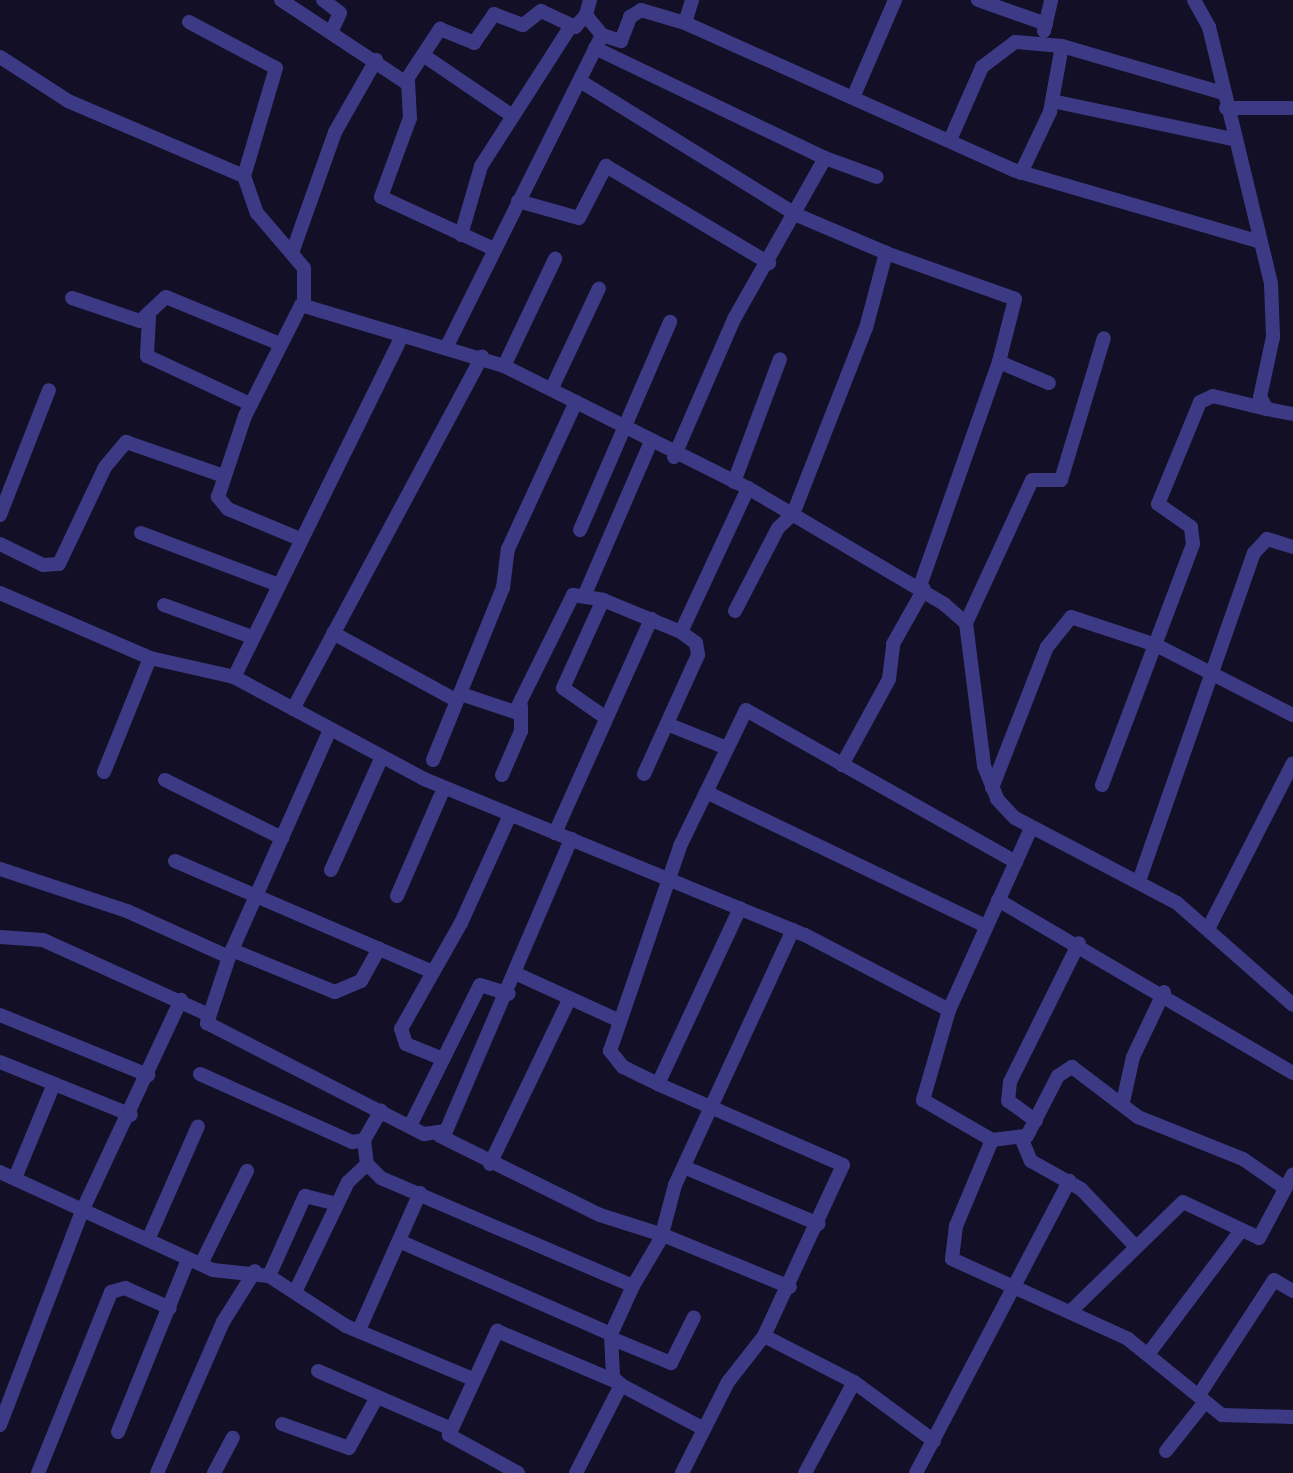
<!DOCTYPE html>
<style>
body{margin:0}
#map{position:relative;width:1293px;height:1473px;overflow:hidden;background:#130f26;font-family:Figtree,sans-serif}
div>[style]{position:absolute}
[style*='--x']{left:calc(var(--x)*1px);top:calc(var(--y)*1px);width:calc(var(--w)*1px);rotate:calc(var(--a)*1deg)}
.minor>*{height:14px;margin:-7px;padding:0 7px;transform-origin:7px;border-radius:7px;background:#3d3a85}
span{translate:-50% -50%;white-space:nowrap;text-align:center;line-height:1.15;-webkit-text-stroke:8px #130f26;paint-order:stroke}
</style>
<div id="map">
<div class="minor">
<i style="--x:281;--y:0;--w:149;--a:33.5"></i>
<i style="--x:405;--y:82;--w:64;--a:-56.6"></i>
<i style="--x:440;--y:29;--w:37;--a:22"></i>
<i style="--x:474;--y:43;--w:35;--a:-55"></i>
<i style="--x:494;--y:14;--w:31;--a:21"></i>
<i style="--x:523;--y:25;--w:23;--a:-38"></i>
<i style="--x:541;--y:11;--w:38;--a:25"></i>
<i style="--x:575;--y:27;--w:16;--a:-47"></i>
<i style="--x:323;--y:0;--w:21;--a:37"></i>
<i style="--x:340;--y:13;--w:19;--a:115"></i>
<i style="--x:978;--y:0;--w:72;--a:19.4"></i>
<i style="--x:1194;--y:0;--w:31;--a:61"></i>
<i style="--x:1209;--y:27;--w:264;--a:76.4"></i>
<i style="--x:1271;--y:284;--w:53;--a:87.8"></i>
<i style="--x:1273;--y:337;--w:61;--a:102.2"></i>
<i style="--x:1260;--y:397;--w:14;--a:60"></i>
<i style="--x:1267;--y:409;--w:26;--a:11"></i>
<i style="--x:189;--y:22;--w:98;--a:27.9"></i>
<i style="--x:276;--y:68;--w:113;--a:106.5"></i>
<i style="--x:244;--y:176;--w:39;--a:71"></i>
<i style="--x:257;--y:213;--w:72;--a:49.5"></i>
<i style="--x:304;--y:268;--w:37;--a:90"></i>
<i style="--x:685;--y:23;--w:24;--a:-73"></i>
<i style="--x:1044;--y:31;--w:32;--a:-77"></i>
<i style="--x:602;--y:35;--w:20;--a:18"></i>
<i style="--x:621;--y:41;--w:26;--a:-69"></i>
<i style="--x:630;--y:17;--w:13;--a:-32"></i>
<i style="--x:641;--y:10;--w:46;--a:16.5"></i>
<i style="--x:685;--y:23;--w:359;--a:24.1"></i>
<i style="--x:1013;--y:170;--w:254;--a:16.2"></i>
<i style="--x:595;--y:48;--w:255;--a:25.6"></i>
<i style="--x:423;--y:55;--w:107;--a:34.3"></i>
<i style="--x:0;--y:57;--w:81;--a:32.9"></i>
<i style="--x:68;--y:101;--w:191;--a:23.1"></i>
<i style="--x:408;--y:81;--w:37;--a:87"></i>
<i style="--x:410;--y:118;--w:84;--a:110.2"></i>
<i style="--x:381;--y:197;--w:124;--a:24.7"></i>
<i style="--x:580;--y:81;--w:255;--a:31.7"></i>
<i style="--x:797;--y:215;--w:97;--a:23.1"></i>
<i style="--x:855;--y:93;--w:101;--a:-66.7"></i>
<i style="--x:1052;--y:101;--w:185;--a:11.9"></i>
<i style="--x:1226;--y:108;--w:67;--a:0"></i>
<i style="--x:950;--y:140;--w:80;--a:-66.3"></i>
<i style="--x:982;--y:67;--w:41;--a:-37.1"></i>
<i style="--x:1015;--y:42;--w:47;--a:4.9"></i>
<i style="--x:1062;--y:46;--w:168;--a:16.3"></i>
<i style="--x:1021;--y:173;--w:68;--a:-64.6"></i>
<i style="--x:1050;--y:112;--w:67;--a:-79.7"></i>
<i style="--x:518;--y:201;--w:63;--a:15.6"></i>
<i style="--x:579;--y:218;--w:59;--a:-62.6"></i>
<i style="--x:606;--y:166;--w:190;--a:30.8"></i>
<i style="--x:461;--y:235;--w:72;--a:-73.8"></i>
<i style="--x:481;--y:166;--w:166;--a:-57.3"></i>
<i style="--x:292;--y:253;--w:128;--a:-70.4"></i>
<i style="--x:335;--y:132;--w:83;--a:-60.3"></i>
<i style="--x:72;--y:298;--w:72;--a:18.7"></i>
<i style="--x:140;--y:321;--w:35;--a:-43"></i>
<i style="--x:166;--y:297;--w:123;--a:22.4"></i>
<i style="--x:149;--y:317;--w:39;--a:93"></i>
<i style="--x:147;--y:356;--w:114;--a:25"></i>
<i style="--x:402;--y:336;--w:380;--a:116.2"></i>
<i style="--x:234;--y:677;--w:216;--a:28.2"></i>
<i style="--x:424;--y:779;--w:412;--a:22.3"></i>
<i style="--x:805;--y:935;--w:162;--a:27.5"></i>
<i style="--x:949;--y:1010;--w:200;--a:-65.7"></i>
<i style="--x:447;--y:346;--w:347;--a:-63.5"></i>
<i style="--x:602;--y:35;--w:26;--a:-129"></i>
<i style="--x:586;--y:15;--w:16;--a:-75"></i>
<i style="--x:504;--y:366;--w:119;--a:-64.5"></i>
<i style="--x:552;--y:388;--w:110;--a:-64.8"></i>
<i style="--x:674;--y:457;--w:150;--a:-66.5"></i>
<i style="--x:734;--y:319;--w:185;--a:-60.5"></i>
<i style="--x:825;--y:158;--w:55;--a:20.1"></i>
<i style="--x:734;--y:482;--w:131;--a:-69.5"></i>
<i style="--x:0;--y:515;--w:134;--a:-68.6"></i>
<i style="--x:580;--y:530;--w:227;--a:-66.6"></i>
<i style="--x:141;--y:533;--w:144;--a:20.7"></i>
<i style="--x:300;--y:539;--w:78;--a:-157.4"></i>
<i style="--x:228;--y:509;--w:16;--a:-130"></i>
<i style="--x:218;--y:497;--w:85;--a:-71.6"></i>
<i style="--x:245;--y:416;--w:124;--a:-63.2"></i>
<i style="--x:301;--y:305;--w:212;--a:16.7"></i>
<i style="--x:504;--y:366;--w:273;--a:26.6"></i>
<i style="--x:748;--y:488;--w:228;--a:30.6"></i>
<i style="--x:944;--y:604;--w:29;--a:41"></i>
<i style="--x:966;--y:623;--w:144;--a:82.8"></i>
<i style="--x:984;--y:766;--w:35;--a:68"></i>
<i style="--x:997;--y:799;--w:26;--a:47"></i>
<i style="--x:1015;--y:818;--w:183;--a:27.7"></i>
<i style="--x:1177;--y:903;--w:154;--a:41.3"></i>
<i style="--x:0;--y:544;--w:48;--a:26"></i>
<i style="--x:43;--y:565;--w:16;--a:-4"></i>
<i style="--x:59;--y:564;--w:107;--a:-64.6"></i>
<i style="--x:105;--y:467;--w:33;--a:-50"></i>
<i style="--x:126;--y:442;--w:104;--a:19.1"></i>
<i style="--x:920;--y:586;--w:238;--a:-70.6"></i>
<i style="--x:0;--y:593;--w:163;--a:23.4"></i>
<i style="--x:150;--y:658;--w:86;--a:12.7"></i>
<i style="--x:585;--y:594;--w:163;--a:-66.6"></i>
<i style="--x:164;--y:605;--w:94;--a:20"></i>
<i style="--x:735;--y:611;--w:93;--a:-62.6"></i>
<i style="--x:778;--y:528;--w:21;--a:-43"></i>
<i style="--x:793;--y:514;--w:200;--a:-68.6"></i>
<i style="--x:866;--y:328;--w:78;--a:-75.1"></i>
<i style="--x:886;--y:253;--w:137;--a:19.6"></i>
<i style="--x:1015;--y:299;--w:65;--a:104.3"></i>
<i style="--x:999;--y:362;--w:54;--a:22.8"></i>
<i style="--x:966;--y:623;--w:157;--a:-65.2"></i>
<i style="--x:1032;--y:480;--w:29;--a:0"></i>
<i style="--x:1061;--y:480;--w:148;--a:-73.2"></i>
<i style="--x:333;--y:633;--w:141;--a:28.7"></i>
<i style="--x:461;--y:694;--w:57;--a:18.4"></i>
<i style="--x:515;--y:712;--w:131;--a:-63.6"></i>
<i style="--x:573;--y:595;--w:30;--a:9"></i>
<i style="--x:293;--y:709;--w:400;--a:-61.8"></i>
<i style="--x:606;--y:718;--w:52;--a:-145.1"></i>
<i style="--x:563;--y:688;--w:97;--a:-65.6"></i>
<i style="--x:603;--y:600;--w:84;--a:22.3"></i>
<i style="--x:681;--y:632;--w:159;--a:-65"></i>
<i style="--x:667;--y:724;--w:65;--a:21.8"></i>
<i style="--x:329;--y:732;--w:246;--a:114"></i>
<i style="--x:229;--y:957;--w:70;--a:108.4"></i>
<i style="--x:207;--y:1023;--w:244;--a:27.1"></i>
<i style="--x:424;--y:1134;--w:22;--a:-8"></i>
<i style="--x:446;--y:1131;--w:318;--a:-66.8"></i>
<i style="--x:433;--y:760;--w:186;--a:-67.9"></i>
<i style="--x:503;--y:588;--w:39;--a:-83"></i>
<i style="--x:508;--y:549;--w:162;--a:-65.2"></i>
<i style="--x:842;--y:765;--w:98;--a:-61.3"></i>
<i style="--x:889;--y:679;--w:35;--a:-83"></i>
<i style="--x:893;--y:644;--w:63;--a:-60.6"></i>
<i style="--x:104;--y:772;--w:123;--a:-68"></i>
<i style="--x:644;--y:774;--w:131;--a:-65.6"></i>
<i style="--x:698;--y:655;--w:12;--a:-99"></i>
<i style="--x:696;--y:643;--w:19;--a:-144"></i>
<i style="--x:502;--y:775;--w:48;--a:-66.6"></i>
<i style="--x:521;--y:731;--w:25;--a:-90"></i>
<i style="--x:165;--y:780;--w:131;--a:26.4"></i>
<i style="--x:1102;--y:785;--w:258;--a:-69.3"></i>
<i style="--x:1193;--y:544;--w:17;--a:-97"></i>
<i style="--x:1191;--y:527;--w:40;--a:-145.1"></i>
<i style="--x:1158;--y:504;--w:110;--a:-67.6"></i>
<i style="--x:1200;--y:402;--w:14;--a:-25"></i>
<i style="--x:1213;--y:396;--w:56;--a:13.5"></i>
<i style="--x:992;--y:788;--w:151;--a:-68.7"></i>
<i style="--x:1047;--y:647;--w:38;--a:-51"></i>
<i style="--x:1071;--y:617;--w:89;--a:18.2"></i>
<i style="--x:1156;--y:645;--w:154;--a:27.1"></i>
<i style="--x:706;--y:792;--w:310;--a:25.6"></i>
<i style="--x:555;--y:833;--w:235;--a:-65.8"></i>
<i style="--x:175;--y:861;--w:281;--a:23.3"></i>
<i style="--x:0;--y:869;--w:134;--a:18.3"></i>
<i style="--x:127;--y:911;--w:112;--a:24.3"></i>
<i style="--x:331;--y:870;--w:122;--a:-65.8"></i>
<i style="--x:1139;--y:881;--w:348;--a:-70.7"></i>
<i style="--x:1254;--y:553;--w:19;--a:-47"></i>
<i style="--x:1267;--y:539;--w:27;--a:17"></i>
<i style="--x:397;--y:896;--w:118;--a:-66.5"></i>
<i style="--x:998;--y:900;--w:342;--a:30.4"></i>
<i style="--x:1208;--y:929;--w:186;--a:-62.9"></i>
<i style="--x:0;--y:937;--w:43;--a:4"></i>
<i style="--x:43;--y:940;--w:180;--a:24.3"></i>
<i style="--x:232;--y:950;--w:111;--a:22.2"></i>
<i style="--x:335;--y:992;--w:28;--a:-23"></i>
<i style="--x:361;--y:981;--w:37;--a:-61"></i>
<i style="--x:517;--y:974;--w:111;--a:24.5"></i>
<i style="--x:949;--y:1010;--w:94;--a:106.1"></i>
<i style="--x:923;--y:1100;--w:80;--a:30.1"></i>
<i style="--x:992;--y:1140;--w:93;--a:112.7"></i>
<i style="--x:956;--y:1226;--w:33;--a:97"></i>
<i style="--x:952;--y:1259;--w:193;--a:24.4"></i>
<i style="--x:1128;--y:1339;--w:121;--a:39"></i>
<i style="--x:1222;--y:1415;--w:71;--a:1.6"></i>
<i style="--x:0;--y:1015;--w:160;--a:22.1"></i>
<i style="--x:443;--y:1059;--w:40;--a:-158"></i>
<i style="--x:406;--y:1044;--w:16;--a:-108"></i>
<i style="--x:401;--y:1029;--w:122;--a:-60.5"></i>
<i style="--x:461;--y:923;--w:119;--a:-65.6"></i>
<i style="--x:0;--y:1062;--w:141;--a:22"></i>
<i style="--x:200;--y:1074;--w:167;--a:24.1"></i>
<i style="--x:352;--y:1142;--w:12;--a:-9"></i>
<i style="--x:364;--y:1140;--w:34;--a:-60"></i>
<i style="--x:658;--y:1084;--w:194;--a:-65"></i>
<i style="--x:1123;--y:1102;--w:46;--a:-77.5"></i>
<i style="--x:1133;--y:1057;--w:72;--a:-64.5"></i>
<i style="--x:1036;--y:1121;--w:34;--a:-144"></i>
<i style="--x:1008;--y:1101;--w:19;--a:-84"></i>
<i style="--x:1010;--y:1082;--w:155;--a:-63.6"></i>
<i style="--x:410;--y:1126;--w:157;--a:-63.6"></i>
<i style="--x:480;--y:985;--w:30;--a:17"></i>
<i style="--x:440;--y:1136;--w:178;--a:26.3"></i>
<i style="--x:600;--y:1215;--w:66;--a:17.6"></i>
<i style="--x:364;--y:1140;--w:24;--a:83"></i>
<i style="--x:367;--y:1164;--w:20;--a:45"></i>
<i style="--x:381;--y:1178;--w:274;--a:23.2"></i>
<i style="--x:633;--y:1286;--w:59;--a:-59.5"></i>
<i style="--x:663;--y:1235;--w:137;--a:22.3"></i>
<i style="--x:992;--y:1140;--w:35;--a:-7"></i>
<i style="--x:1027;--y:1136;--w:68;--a:-62.7"></i>
<i style="--x:1058;--y:1076;--w:17;--a:-33"></i>
<i style="--x:1072;--y:1067;--w:83;--a:37.1"></i>
<i style="--x:1138;--y:1117;--w:113;--a:21.8"></i>
<i style="--x:1243;--y:1159;--w:51;--a:34.6"></i>
<i style="--x:1022;--y:1140;--w:23;--a:67"></i>
<i style="--x:1031;--y:1161;--w:57;--a:29.2"></i>
<i style="--x:1081;--y:1189;--w:80;--a:46.5"></i>
<i style="--x:490;--y:1164;--w:184;--a:-64.3"></i>
<i style="--x:684;--y:1167;--w:146;--a:23"></i>
<i style="--x:0;--y:1172;--w:234;--a:24.7"></i>
<i style="--x:213;--y:1270;--w:56;--a:6.1"></i>
<i style="--x:269;--y:1276;--w:92;--a:33"></i>
<i style="--x:346;--y:1326;--w:138;--a:22.7"></i>
<i style="--x:15;--y:1178;--w:102;--a:-67.5"></i>
<i style="--x:662;--y:1234;--w:51;--a:-75.1"></i>
<i style="--x:675;--y:1185;--w:281;--a:-65.2"></i>
<i style="--x:148;--y:1240;--w:124;--a:-66.3"></i>
<i style="--x:399;--y:1241;--w:232;--a:23.7"></i>
<i style="--x:611;--y:1334;--w:43;--a:87.3"></i>
<i style="--x:613;--y:1377;--w:11;--a:45"></i>
<i style="--x:621;--y:1385;--w:99;--a:117.1"></i>
<i style="--x:201;--y:1264;--w:104;--a:-63.7"></i>
<i style="--x:269;--y:1276;--w:88;--a:-65.8"></i>
<i style="--x:305;--y:1196;--w:33;--a:14"></i>
<i style="--x:296;--y:1290;--w:120;--a:-64.3"></i>
<i style="--x:348;--y:1182;--w:26;--a:-43"></i>
<i style="--x:1073;--y:1309;--w:153;--a:-44.2"></i>
<i style="--x:1183;--y:1202;--w:84;--a:25.3"></i>
<i style="--x:1259;--y:1238;--w:72;--a:-62"></i>
<i style="--x:359;--y:1330;--w:150;--a:-66"></i>
<i style="--x:611;--y:1334;--w:53;--a:-65.4"></i>
<i style="--x:613;--y:1339;--w:63;--a:22.5"></i>
<i style="--x:671;--y:1363;--w:51;--a:-63.4"></i>
<i style="--x:1149;--y:1353;--w:151;--a:-53.1"></i>
<i style="--x:318;--y:1371;--w:143;--a:23.5"></i>
<i style="--x:621;--y:1385;--w:94;--a:27.9"></i>
<i style="--x:1199;--y:1395;--w:137;--a:-56.9"></i>
<i style="--x:1274;--y:1280;--w:22;--a:30"></i>
<i style="--x:282;--y:1424;--w:71;--a:19.7"></i>
<i style="--x:349;--y:1448;--w:58;--a:-61.2"></i>
<i style="--x:0;--y:1425;--w:231;--a:-69"></i>
<i style="--x:83;--y:1209;--w:231;--a:-64.9"></i>
<i style="--x:118;--y:1432;--w:186;--a:-67.9"></i>
<i style="--x:934;--y:1441;--w:99;--a:-143.6"></i>
<i style="--x:854;--y:1382;--w:101;--a:-152.9"></i>
<i style="--x:764;--y:1336;--w:188;--a:-65.2"></i>
<i style="--x:843;--y:1165;--w:202;--a:-156.4"></i>
<i style="--x:658;--y:1084;--w:39;--a:-154"></i>
<i style="--x:623;--y:1067;--w:21;--a:-129"></i>
<i style="--x:610;--y:1051;--w:217;--a:-71.1"></i>
<i style="--x:680;--y:846;--w:151;--a:-64.1"></i>
<i style="--x:746;--y:710;--w:310;--a:29.4"></i>
<i style="--x:1166;--y:1451;--w:63;--a:-51.5"></i>
<i style="--x:38;--y:1473;--w:195;--a:-68"></i>
<i style="--x:111;--y:1292;--w:15;--a:-16"></i>
<i style="--x:125;--y:1288;--w:49;--a:24"></i>
<i style="--x:157;--y:1473;--w:165;--a:-66.4"></i>
<i style="--x:223;--y:1322;--w:60;--a:-57.9"></i>
<i style="--x:214;--y:1473;--w:40;--a:-62"></i>
<i style="--x:518;--y:1473;--w:79;--a:-151.2"></i>
<i style="--x:449;--y:1435;--w:115;--a:-65.2"></i>
<i style="--x:497;--y:1331;--w:128;--a:23"></i>
<i style="--x:682;--y:1473;--w:102;--a:-63.2"></i>
<i style="--x:728;--y:1382;--w:58;--a:-52"></i>
<i style="--x:805;--y:1473;--w:103;--a:-61.7"></i>
<i style="--x:916;--y:1473;--w:330;--a:-62.3"></i>
</div>
</div>
